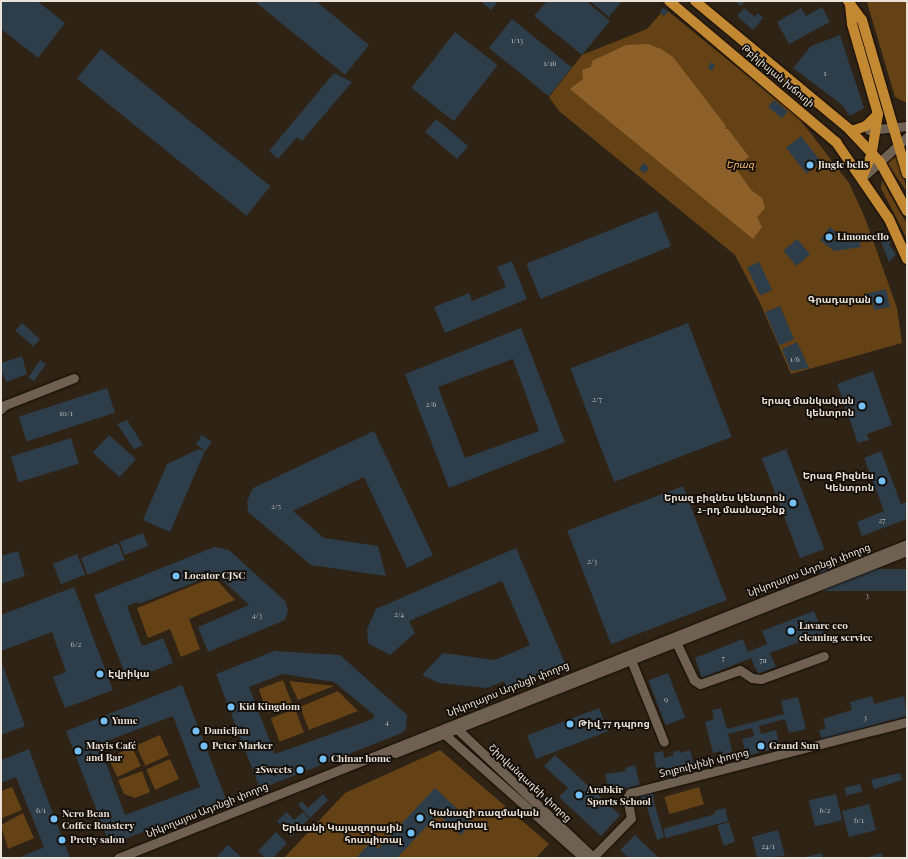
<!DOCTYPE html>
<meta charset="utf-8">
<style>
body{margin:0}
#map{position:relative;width:908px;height:859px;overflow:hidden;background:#2f2316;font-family:"Playfair Display","Noto Sans Armenian",serif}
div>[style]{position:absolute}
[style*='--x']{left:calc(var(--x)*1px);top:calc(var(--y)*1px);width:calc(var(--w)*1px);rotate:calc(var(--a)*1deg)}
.green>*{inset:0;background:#654215;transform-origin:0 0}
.water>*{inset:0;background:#8c6028}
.building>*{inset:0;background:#2d3d49;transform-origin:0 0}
.roads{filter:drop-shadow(0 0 1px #170c02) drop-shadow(0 0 1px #170c02)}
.minor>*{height:9px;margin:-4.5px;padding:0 4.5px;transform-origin:4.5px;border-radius:4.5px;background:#6f6152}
.major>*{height:10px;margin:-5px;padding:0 5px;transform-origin:5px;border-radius:5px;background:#c38932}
.dots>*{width:11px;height:11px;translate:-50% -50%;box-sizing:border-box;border:2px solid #130e08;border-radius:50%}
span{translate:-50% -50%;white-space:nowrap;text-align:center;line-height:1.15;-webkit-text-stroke:3.5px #130e08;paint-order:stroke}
.number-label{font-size:8px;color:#bcbab6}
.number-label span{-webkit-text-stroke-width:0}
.street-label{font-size:10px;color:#ebe3da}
.park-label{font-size:10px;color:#fdbb6e;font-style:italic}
.poi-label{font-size:10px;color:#ebe3da;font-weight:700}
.left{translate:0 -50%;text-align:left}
.right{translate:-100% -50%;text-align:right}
.frame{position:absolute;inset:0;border:2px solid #ebe3da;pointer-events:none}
</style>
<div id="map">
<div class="green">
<i style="clip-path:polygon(870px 1px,907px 1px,907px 103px,895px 97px,867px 2px)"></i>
<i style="clip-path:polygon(668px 11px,798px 117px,849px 183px,865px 218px,897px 308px,902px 343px,791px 374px,760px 303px,735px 255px,559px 111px,549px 97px,582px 55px,647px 29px,661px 13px,664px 16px)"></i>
<i style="clip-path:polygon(897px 155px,901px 164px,907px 192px,887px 163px)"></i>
<i style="clip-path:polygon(882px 180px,907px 224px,907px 239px,881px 188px)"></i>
<i style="clip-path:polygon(214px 577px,235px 600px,189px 619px,200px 649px,181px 657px,170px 629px,148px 638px,137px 608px)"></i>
<i style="left:283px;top:680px;width:25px;height:26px;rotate:69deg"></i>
<i style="clip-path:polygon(289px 681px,334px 686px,298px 700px)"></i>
<i style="clip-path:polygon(338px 691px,358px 711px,309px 730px,300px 707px)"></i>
<i style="left:295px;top:709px;width:25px;height:26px;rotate:69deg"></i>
<i style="left:160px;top:735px;width:22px;height:26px;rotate:66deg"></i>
<i style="left:132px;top:747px;width:21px;height:26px;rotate:65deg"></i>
<i style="clip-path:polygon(440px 750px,549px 844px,536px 858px,284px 858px,345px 793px)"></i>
<i style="left:170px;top:759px;width:22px;height:26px;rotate:66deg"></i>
<i style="clip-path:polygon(142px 771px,150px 792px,135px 798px,124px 794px,118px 780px)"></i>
<i style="clip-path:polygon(12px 787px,22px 810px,2px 818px,1px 791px)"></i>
<i style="left:699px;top:787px;width:18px;height:36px;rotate:74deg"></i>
<i style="clip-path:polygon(23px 813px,34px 838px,8px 849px,1px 825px)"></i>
</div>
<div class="water">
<i style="clip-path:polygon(648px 44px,661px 49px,673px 57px,726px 126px,725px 129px,728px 129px,749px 157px,735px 167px,751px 190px,762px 198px,765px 208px,757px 217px,762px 227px,753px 239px,570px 89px,583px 79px,582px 70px,591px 67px,592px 61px,626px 45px)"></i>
</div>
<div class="building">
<i style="clip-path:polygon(1px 1px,37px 1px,65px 23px,38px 58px,1px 29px)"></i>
<i style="clip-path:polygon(254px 1px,316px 1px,369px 45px,345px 75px)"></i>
<i style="clip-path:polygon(480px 1px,498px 1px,491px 10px)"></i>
<i style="clip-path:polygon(547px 1px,586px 1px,610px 21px,582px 55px,534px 16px)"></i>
<i style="clip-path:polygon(590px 1px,622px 1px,609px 17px)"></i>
<i style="clip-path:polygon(735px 1px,745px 1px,741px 6px)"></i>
<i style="clip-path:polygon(822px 7px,830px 22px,789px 44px,777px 22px,801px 8px,806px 16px)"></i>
<i style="clip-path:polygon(663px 8px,668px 11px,664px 16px,660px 12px)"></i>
<i style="clip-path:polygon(744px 8px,755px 17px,758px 13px,763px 18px,753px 30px,737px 16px)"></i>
<i style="left:512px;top:19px;width:77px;height:37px;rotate:39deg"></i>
<i style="left:455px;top:32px;width:54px;height:71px;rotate:38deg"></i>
<i style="clip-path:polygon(840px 35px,864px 108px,850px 116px,842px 105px,793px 68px,811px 46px)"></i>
<i style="left:101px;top:49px;width:218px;height:38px;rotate:39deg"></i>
<i style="clip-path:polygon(711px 62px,715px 65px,712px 71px,708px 68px)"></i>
<i style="clip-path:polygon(334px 73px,352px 82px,302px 141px,297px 137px,278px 159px,269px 151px)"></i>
<i style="left:774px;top:100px;width:18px;height:9px;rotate:41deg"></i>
<i style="left:436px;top:119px;width:42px;height:17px;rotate:40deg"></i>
<i style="left:801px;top:136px;width:33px;height:19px;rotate:52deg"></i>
<i style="clip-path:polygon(643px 163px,649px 167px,645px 173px,639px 170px)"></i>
<i style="left:657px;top:211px;width:38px;height:141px;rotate:68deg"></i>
<i style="clip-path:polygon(830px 227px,838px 234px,833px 240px,859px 236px,861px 247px,834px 251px,820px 240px)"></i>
<i style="clip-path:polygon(879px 237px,891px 242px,889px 245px,896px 254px,889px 262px)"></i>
<i style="left:797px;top:239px;width:20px;height:18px;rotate:49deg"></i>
<i style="clip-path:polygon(512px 261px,527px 299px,445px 333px,434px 307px,469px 293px,472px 301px,506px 287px,497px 267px)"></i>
<i style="left:759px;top:262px;width:31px;height:13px;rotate:65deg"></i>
<i style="clip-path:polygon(886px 289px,890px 307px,874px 310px,872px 300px,866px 299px,865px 294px)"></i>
<i style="left:780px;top:306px;width:36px;height:16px;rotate:67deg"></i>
<i style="left:22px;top:323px;width:24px;height:10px;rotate:42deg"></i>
<i style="left:688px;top:323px;width:122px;height:126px;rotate:69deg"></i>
<i style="clip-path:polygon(evenodd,521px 328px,565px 442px,449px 488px,405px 374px,521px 328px,513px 359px,539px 431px,465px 458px,438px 387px,513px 359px)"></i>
<i style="clip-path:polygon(797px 342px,809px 368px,791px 371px,782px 349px)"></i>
<i style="clip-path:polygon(22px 356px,27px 374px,6px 382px,3px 374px,1px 374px,1px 363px)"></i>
<i style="left:40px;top:360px;width:7px;height:21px;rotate:34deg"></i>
<i style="clip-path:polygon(873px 371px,892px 425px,867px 434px,869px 440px,858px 443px,837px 384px)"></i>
<i style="left:107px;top:388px;width:26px;height:93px;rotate:72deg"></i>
<i style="clip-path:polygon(127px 420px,143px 445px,134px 449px,117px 424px)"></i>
<i style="clip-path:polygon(374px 431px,433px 555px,407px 568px,364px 477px,293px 511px,324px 538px,378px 546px,386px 576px,311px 565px,248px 512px,247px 501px,253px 488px)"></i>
<i style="left:109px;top:435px;width:36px;height:24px;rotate:42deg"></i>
<i style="left:202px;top:435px;width:12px;height:11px;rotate:35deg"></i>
<i style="left:71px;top:438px;width:27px;height:63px;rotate:73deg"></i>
<i style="clip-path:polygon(199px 449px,205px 451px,170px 532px,143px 520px,167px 464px)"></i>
<i style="left:786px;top:449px;width:107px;height:26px;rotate:69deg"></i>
<i style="clip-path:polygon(881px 451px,901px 504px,907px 502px,907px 519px,862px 536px,857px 522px,884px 511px,864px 458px)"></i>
<i style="left:683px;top:486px;width:122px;height:124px;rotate:69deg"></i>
<i style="left:143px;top:533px;width:14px;height:25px;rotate:69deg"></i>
<i style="left:118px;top:543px;width:18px;height:40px;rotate:68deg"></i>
<i style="clip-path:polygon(214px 547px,229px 550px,285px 601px,288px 610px,285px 620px,208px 652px,198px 627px,249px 605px,216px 574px,139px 604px,138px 602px,127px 606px,142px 646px,163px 638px,173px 663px,128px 681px,94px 595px)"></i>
<i style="clip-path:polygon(516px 548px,565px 663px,507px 688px,504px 681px,487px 688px,439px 683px,422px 675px,443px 653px,495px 660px,530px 645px,502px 581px,409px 621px,415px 633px,390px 655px,368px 643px,367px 629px,376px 609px)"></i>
<i style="clip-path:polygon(18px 551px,25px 576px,1px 584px,1px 556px)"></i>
<i style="left:77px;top:554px;width:22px;height:26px;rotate:68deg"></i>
<i style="left:907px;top:569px;width:22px;height:87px;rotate:90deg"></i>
<i style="clip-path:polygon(74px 587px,113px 690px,65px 708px,53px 677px,66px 672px,52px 632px,1px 651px,1px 615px)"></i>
<i style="clip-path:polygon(814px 611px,823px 633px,770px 653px,776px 667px,758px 674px,751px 658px,702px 678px,695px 658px,743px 639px,748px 652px,757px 648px,767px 644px,762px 631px)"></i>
<i style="clip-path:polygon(evenodd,274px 651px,340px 655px,407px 715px,406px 729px,402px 733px,260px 789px,216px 674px,274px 651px,283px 674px,334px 682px,374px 715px,373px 719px,275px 754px,249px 687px,283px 674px)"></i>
<i style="clip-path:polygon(1px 661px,25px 726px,1px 735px)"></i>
<i style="left:668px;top:673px;width:48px;height:21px;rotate:69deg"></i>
<i style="clip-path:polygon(evenodd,182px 685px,226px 799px,110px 845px,66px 731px,182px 685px,173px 716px,200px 787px,125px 815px,99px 744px,173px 716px)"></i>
<i style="clip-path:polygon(872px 696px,874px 704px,904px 696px,907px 716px,822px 740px,819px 730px,826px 729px,823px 719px,852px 710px,850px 702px)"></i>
<i style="clip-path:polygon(798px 697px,806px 729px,789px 733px,785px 719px,759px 726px,761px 734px,776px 730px,780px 747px,746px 756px,742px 739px,754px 736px,752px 728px,728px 734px,734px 759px,725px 761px,722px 751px,713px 753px,705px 722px,714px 719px,712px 710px,721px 708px,727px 729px,784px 714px,781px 701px)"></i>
<i style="left:599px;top:708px;width:25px;height:77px;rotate:69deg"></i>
<i style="clip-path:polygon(29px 749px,41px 782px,70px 858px,18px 858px,44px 847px,16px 777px,1px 783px,1px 760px)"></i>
<i style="clip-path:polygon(679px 750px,680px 753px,690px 750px,695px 770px,665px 778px,662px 767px,656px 768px,654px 753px,663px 751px,664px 758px,674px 755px,673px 752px)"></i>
<i style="clip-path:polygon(555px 755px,620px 815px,601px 836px,559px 797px,568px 788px,544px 766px)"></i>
<i style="clip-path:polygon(635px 765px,640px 785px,610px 794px,605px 774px,626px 771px,625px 768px)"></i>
<i style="clip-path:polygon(900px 773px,902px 780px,874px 789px,871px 780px)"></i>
<i style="left:860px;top:784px;width:8px;height:16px;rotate:76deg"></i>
<i style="clip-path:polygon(435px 788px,472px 823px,461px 835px,438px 814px,397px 858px,356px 858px,371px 842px,378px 849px)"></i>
<i style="clip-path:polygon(653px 791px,654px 802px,664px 837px,657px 840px,646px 804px,644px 805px,640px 795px)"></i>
<i style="clip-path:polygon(323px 794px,328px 800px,310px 818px,298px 805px,302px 801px,308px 808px)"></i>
<i style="left:836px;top:794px;width:27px;height:28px;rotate:77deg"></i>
<i style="left:869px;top:804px;width:27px;height:28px;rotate:75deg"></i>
<i style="clip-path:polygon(725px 808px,728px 821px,666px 838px,663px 829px,715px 814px,714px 811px)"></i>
<i style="clip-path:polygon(287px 812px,294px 820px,303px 812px,309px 819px,291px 837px,277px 821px)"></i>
<i style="left:729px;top:822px;width:21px;height:12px;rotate:73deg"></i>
<i style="clip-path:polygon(778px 830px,785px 856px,757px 858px,752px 837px)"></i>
<i style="clip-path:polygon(276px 832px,287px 843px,273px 858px,265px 858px,258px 851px)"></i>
<i style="clip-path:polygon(635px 835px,659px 858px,629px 858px,620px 850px)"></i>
<i style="clip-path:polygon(228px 845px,242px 858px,216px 858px)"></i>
<i style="clip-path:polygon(822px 853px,823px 858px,805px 858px,805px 857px)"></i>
<i style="clip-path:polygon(881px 853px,883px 858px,865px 858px)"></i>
</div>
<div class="roads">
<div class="minor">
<i style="--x:869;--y:130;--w:38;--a:-6"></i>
<i style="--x:862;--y:178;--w:61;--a:-42.3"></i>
<i style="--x:1;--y:409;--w:6;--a:-45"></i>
<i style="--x:5;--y:405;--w:74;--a:-21.4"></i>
<i style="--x:676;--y:642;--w:42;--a:64.7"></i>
<i style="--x:694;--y:680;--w:7;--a:34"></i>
<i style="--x:700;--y:684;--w:42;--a:-19.3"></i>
<i style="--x:740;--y:670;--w:14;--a:34"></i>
<i style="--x:752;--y:678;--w:9;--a:6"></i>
<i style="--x:761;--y:679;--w:67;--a:-20.1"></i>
<i style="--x:631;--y:660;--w:88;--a:68.1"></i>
<i style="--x:454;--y:726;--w:192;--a:43.3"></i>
<i style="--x:441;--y:731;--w:191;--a:41.6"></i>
<i style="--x:395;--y:753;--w:550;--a:-21.53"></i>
<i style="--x:593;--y:857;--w:54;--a:-45.7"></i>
<i style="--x:631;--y:818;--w:20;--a:-101"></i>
<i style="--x:627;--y:798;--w:6;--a:-59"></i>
<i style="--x:630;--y:793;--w:286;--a:-14.4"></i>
<i style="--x:118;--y:858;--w:849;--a:-21.7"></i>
</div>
<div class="major">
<i style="--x:669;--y:1;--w:219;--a:40.2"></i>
<i style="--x:836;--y:142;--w:93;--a:55.5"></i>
<i style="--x:889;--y:219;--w:44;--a:65.8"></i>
<i style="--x:695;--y:1;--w:200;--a:39.7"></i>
<i style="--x:849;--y:129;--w:45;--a:46.8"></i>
<i style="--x:880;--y:162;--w:56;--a:61.1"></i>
<i style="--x:848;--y:1;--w:24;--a:54"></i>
<i style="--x:862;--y:20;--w:160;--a:73.7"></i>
<i style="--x:850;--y:5;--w:19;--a:84"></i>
<i style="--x:852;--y:24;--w:94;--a:73.9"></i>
<i style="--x:878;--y:114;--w:39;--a:99"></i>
<i style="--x:872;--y:153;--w:27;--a:112"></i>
<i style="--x:852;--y:131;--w:15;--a:-20"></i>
<i style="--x:866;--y:126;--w:17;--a:-45"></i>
</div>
</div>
<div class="dots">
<i style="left:810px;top:165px;background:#74c0f6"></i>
<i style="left:829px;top:237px;background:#74c0f6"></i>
<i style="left:879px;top:300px;background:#74c0f6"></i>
<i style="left:862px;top:406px;background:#74c0f6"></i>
<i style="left:882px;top:481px;background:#74c0f6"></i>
<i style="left:793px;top:503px;background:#74c0f6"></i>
<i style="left:176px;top:576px;background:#74c0f6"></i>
<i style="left:791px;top:631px;background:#74c0f6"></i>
<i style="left:100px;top:674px;background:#74c0f6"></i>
<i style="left:231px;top:707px;background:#74c0f6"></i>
<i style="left:104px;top:721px;background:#74c0f6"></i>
<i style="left:570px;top:724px;background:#74c0f6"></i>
<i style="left:196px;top:731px;background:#74c0f6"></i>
<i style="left:204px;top:746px;background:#74c0f6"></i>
<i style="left:761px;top:746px;background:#74c0f6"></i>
<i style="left:78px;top:751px;background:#74c0f6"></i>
<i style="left:323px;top:759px;background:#74c0f6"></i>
<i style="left:300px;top:770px;background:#74c0f6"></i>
<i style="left:579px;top:795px;background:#74c0f6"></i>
<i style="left:420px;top:818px;background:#74c0f6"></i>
<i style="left:54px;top:819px;background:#74c0f6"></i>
<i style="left:411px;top:833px;background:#74c0f6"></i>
<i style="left:62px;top:840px;background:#74c0f6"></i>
</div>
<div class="number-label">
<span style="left:517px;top:40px">1/13</span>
<span style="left:550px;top:63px">1/16</span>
<span style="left:825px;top:73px">1</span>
<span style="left:795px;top:359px">1/6</span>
<span style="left:597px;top:399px">2/7</span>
<span style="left:431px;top:404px">2/6</span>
<span style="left:66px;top:413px">10/1</span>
<span style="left:276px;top:506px">2/5</span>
<span style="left:882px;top:520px">27</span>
<span style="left:592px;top:561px">2/3</span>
<span style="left:867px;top:595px">3</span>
<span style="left:399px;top:614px">2/4</span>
<span style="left:257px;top:615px">4/3</span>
<span style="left:76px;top:644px">6/2</span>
<span style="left:723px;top:658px">7</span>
<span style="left:763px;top:660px">7a</span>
<span style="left:666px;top:699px">9</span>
<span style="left:865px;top:717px">3</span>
<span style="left:387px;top:722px">4</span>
<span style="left:41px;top:810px">6/1</span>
<span style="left:825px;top:810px">6/2</span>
<span style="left:859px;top:820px">6/1</span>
<span style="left:768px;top:846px">24/1</span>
</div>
<div class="street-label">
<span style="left:778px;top:76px;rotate:40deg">Թբիլիսյան խճուղի</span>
<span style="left:809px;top:570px;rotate:-21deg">Նիկողայոս Ադոնցի փողոց</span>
<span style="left:508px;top:689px;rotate:-22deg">Նիկողայոս Ադոնցի փողոց</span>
<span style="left:704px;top:763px;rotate:-14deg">Տոլբուխինի փողոց</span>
<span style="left:530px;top:783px;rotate:43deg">Շիրվանզադեի փողոց</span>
<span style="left:207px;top:810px;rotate:-22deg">Նիկողայոս Ադոնցի փողոց</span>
</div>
<div class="park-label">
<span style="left:740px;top:165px">Երազ</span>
</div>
<div class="poi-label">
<span class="left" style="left:818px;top:165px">Jingle bells</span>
<span class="left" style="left:837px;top:237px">Limoncello</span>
<span class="right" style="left:871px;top:300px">Գրադարան</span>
<span class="right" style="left:854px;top:406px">երազ մանկական<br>կենտրոն</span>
<span class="right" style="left:874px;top:481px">Երազ Բիզնես<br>Կենտրոն</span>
<span class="right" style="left:785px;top:503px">Երազ բիզնես կենտրոն<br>2-րդ մասնաշենք</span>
<span class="left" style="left:184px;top:576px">Locator CJSC</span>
<span class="left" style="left:799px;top:631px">Lavare eco<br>cleaning service</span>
<span class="left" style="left:108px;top:674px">Էվրիկա</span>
<span class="left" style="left:239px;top:707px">Kid Kingdom</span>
<span class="left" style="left:112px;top:721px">Yume</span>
<span class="left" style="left:578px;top:724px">Թիվ 77 դպրոց</span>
<span class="left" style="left:204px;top:731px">Danieljan</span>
<span class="left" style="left:86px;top:751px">Mayis Café<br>and Bar</span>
<span class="left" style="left:212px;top:746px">Peter Marker</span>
<span class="left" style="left:769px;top:746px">Grand Sun</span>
<span class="left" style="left:331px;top:759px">Chinar home</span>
<span class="right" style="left:292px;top:770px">2Sweets</span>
<span class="left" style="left:587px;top:795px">Arabkir<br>Sports School</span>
<span class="left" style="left:429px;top:818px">Կանազի ռազմական<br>հոսպիտալ</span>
<span class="left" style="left:62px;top:819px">Nero Bean<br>Coffee Roastery</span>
<span class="right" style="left:402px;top:833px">Երևանի Կայազորային<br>հոսպիտալ</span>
<span class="left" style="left:70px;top:840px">Pretty salon</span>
</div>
<div class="frame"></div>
</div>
